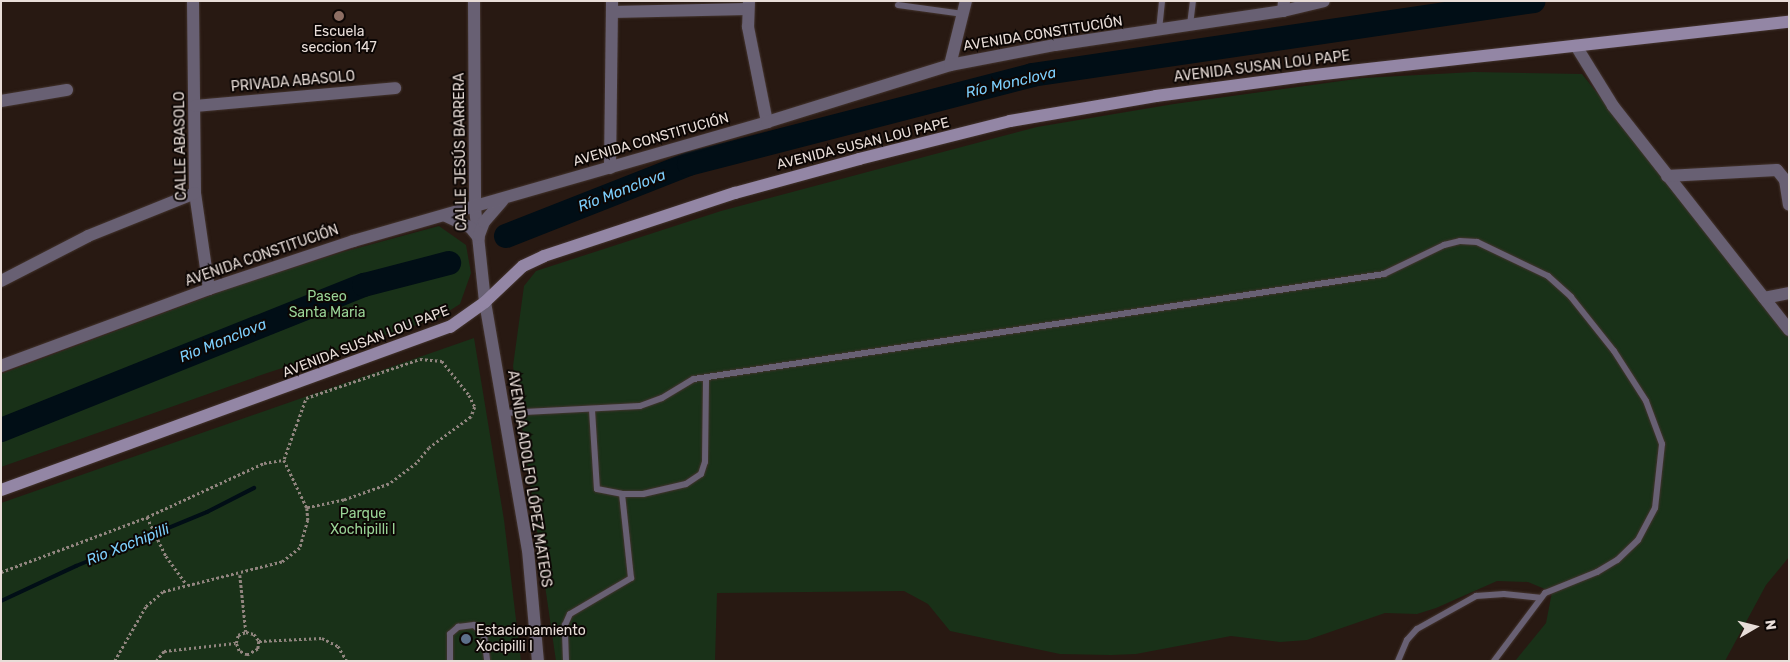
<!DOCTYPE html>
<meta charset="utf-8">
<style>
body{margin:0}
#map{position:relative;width:1790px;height:662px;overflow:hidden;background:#281912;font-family:Rubik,sans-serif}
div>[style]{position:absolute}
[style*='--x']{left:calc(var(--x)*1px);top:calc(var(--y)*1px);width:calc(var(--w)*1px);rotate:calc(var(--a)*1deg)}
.green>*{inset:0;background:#193118}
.stream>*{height:4px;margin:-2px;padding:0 2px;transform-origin:2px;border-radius:2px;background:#010e16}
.river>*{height:24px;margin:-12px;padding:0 12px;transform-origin:12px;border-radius:12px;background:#010e16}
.path>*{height:2.5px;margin-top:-1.25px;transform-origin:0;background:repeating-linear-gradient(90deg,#91857f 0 2.5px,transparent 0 5px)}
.roads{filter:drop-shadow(0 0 1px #43342e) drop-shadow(0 0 1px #43342e)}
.service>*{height:6px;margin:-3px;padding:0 3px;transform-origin:3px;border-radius:3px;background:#686073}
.minor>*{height:12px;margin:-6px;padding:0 6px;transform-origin:6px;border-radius:6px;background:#686073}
.tertiary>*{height:12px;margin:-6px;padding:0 6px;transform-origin:6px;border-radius:6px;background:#686073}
.secondary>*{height:12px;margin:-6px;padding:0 6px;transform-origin:6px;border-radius:6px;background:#9386a5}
.dots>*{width:14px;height:14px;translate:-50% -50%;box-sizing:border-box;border:2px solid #0c0604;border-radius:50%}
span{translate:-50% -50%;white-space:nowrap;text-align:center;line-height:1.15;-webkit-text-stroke:4px #0c0604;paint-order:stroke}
.poi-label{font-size:14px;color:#e8ddd8}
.left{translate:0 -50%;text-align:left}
.street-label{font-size:14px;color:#e8ddd8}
.park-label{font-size:14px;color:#99d396}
.water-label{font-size:15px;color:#7dcffc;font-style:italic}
.frame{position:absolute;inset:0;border:2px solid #e8ddd8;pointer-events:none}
.north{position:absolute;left:1730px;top:602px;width:50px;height:50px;-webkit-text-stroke:4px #0c0604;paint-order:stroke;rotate:82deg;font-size:14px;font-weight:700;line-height:20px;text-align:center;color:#e8ddd8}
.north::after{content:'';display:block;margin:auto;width:18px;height:22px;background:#e8ddd8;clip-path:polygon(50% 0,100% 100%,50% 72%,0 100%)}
</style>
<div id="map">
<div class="green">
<i style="clip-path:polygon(1474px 72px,1582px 74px,1789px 335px,1789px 557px,1766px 585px,1725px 661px,1515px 661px,1546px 623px,1552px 592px,1528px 582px,1497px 581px,1436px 608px,1417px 614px,1385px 613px,1307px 640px,1280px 642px,1231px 636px,1136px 654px,1111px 655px,1060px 654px,950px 631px,928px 604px,904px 591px,717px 593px,715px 661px,556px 661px,513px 366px,524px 286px,536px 271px,721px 211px,1037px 127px,1174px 104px,1363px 78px)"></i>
<i style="clip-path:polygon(439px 226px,466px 245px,471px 273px,460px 304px,438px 318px,267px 373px,1px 467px,1px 374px,231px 288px,343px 252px)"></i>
<i style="clip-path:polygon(474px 338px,504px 520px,521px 661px,1px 661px,1px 503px)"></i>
</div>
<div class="stream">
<i style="--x:1;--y:601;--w:83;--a:-25"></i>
<i style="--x:76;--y:566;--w:142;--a:-22.4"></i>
<i style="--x:207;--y:512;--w:53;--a:-27.1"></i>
</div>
<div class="river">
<i style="--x:506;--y:236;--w:197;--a:-21.5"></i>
<i style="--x:689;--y:164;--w:354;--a:-14.5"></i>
<i style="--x:1032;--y:75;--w:507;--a:-8.39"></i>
<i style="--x:1;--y:430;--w:391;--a:-21.8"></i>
<i style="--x:364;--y:285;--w:88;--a:-14.5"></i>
</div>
<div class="path">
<i style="--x:284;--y:459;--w:65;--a:-70.2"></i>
<i style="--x:306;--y:398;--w:120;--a:-18.9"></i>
<i style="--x:420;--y:359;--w:22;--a:5"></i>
<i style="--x:442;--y:361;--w:43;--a:51.5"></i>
<i style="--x:469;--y:395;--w:13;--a:63"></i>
<i style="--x:475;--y:407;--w:11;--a:112"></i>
<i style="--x:471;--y:417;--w:52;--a:143.6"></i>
<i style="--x:429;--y:448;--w:19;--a:129"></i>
<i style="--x:417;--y:463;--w:35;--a:143"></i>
<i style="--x:389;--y:484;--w:48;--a:160.4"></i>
<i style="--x:344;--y:500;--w:38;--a:168"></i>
<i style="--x:147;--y:517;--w:43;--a:64"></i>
<i style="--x:166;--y:556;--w:34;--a:54"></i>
<i style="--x:1;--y:572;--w:156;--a:-20.6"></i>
<i style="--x:147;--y:517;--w:129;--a:-24.8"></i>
<i style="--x:264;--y:463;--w:20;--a:-9"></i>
<i style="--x:284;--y:460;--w:53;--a:64.4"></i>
<i style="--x:307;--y:508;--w:12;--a:85"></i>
<i style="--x:308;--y:520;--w:29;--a:106"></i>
<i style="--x:300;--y:548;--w:23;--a:142"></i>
<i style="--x:282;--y:562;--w:123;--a:165.9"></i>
<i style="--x:163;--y:592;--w:23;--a:139"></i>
<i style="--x:146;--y:607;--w:62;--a:119.9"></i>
<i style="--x:240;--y:575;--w:57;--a:84"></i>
<i style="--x:246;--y:632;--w:8;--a:14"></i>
<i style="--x:254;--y:634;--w:9;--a:54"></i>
<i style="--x:259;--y:641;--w:8;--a:97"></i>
<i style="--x:258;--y:649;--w:13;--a:151"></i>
<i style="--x:247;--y:655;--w:9;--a:-153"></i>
<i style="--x:239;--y:651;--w:9;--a:-111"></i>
<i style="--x:236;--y:643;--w:8;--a:-76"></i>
<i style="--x:238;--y:635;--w:9;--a:-21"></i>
<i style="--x:259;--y:641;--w:63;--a:-2.7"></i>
<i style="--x:322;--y:638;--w:18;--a:27"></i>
<i style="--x:338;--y:646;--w:17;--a:59"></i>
<i style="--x:156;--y:661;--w:13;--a:-51"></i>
<i style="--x:164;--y:651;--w:72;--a:-6.3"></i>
</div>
<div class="roads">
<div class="service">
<i style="--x:898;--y:5;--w:66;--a:7.9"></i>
<i style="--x:1190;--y:25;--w:24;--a:-83"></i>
<i style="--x:1159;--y:30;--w:29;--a:-84"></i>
<i style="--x:592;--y:410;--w:79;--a:86.4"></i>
<i style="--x:597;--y:489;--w:25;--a:11"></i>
<i style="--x:622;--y:494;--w:21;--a:0"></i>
<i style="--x:643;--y:494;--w:44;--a:-13.1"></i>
<i style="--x:686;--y:484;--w:18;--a:-34"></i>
<i style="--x:701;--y:474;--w:13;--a:-72"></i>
<i style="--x:705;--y:462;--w:84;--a:-89.3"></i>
<i style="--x:505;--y:413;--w:135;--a:-3"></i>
<i style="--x:640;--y:406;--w:23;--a:-20"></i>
<i style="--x:662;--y:398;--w:37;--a:-31"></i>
<i style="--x:694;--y:379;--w:698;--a:-8.65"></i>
<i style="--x:1384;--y:274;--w:67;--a:-25.8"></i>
<i style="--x:1444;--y:245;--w:16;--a:-14"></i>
<i style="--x:1460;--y:241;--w:17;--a:3"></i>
<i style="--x:1477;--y:242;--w:79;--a:25.6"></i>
<i style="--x:1548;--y:276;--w:31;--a:42"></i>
<i style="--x:1571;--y:297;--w:69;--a:51.5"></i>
<i style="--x:1614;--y:351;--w:59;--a:57.4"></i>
<i style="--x:1646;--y:401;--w:46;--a:69.6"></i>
<i style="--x:1662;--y:444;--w:64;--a:96.2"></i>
<i style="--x:1655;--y:508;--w:36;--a:118"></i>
<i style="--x:1638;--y:540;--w:29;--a:136"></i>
<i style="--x:1617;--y:560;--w:23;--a:149"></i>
<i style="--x:1597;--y:572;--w:56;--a:158"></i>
<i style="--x:1545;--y:593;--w:85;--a:126.9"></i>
<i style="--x:450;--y:661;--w:27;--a:-90"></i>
<i style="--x:450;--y:634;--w:11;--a:-41"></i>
<i style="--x:458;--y:627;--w:16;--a:-7"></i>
<i style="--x:474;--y:625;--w:14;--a:45"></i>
<i style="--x:484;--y:635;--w:26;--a:83"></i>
<i style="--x:566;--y:661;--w:36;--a:-92"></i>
<i style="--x:565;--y:625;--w:12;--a:-66"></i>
<i style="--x:570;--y:614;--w:71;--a:-30.5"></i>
<i style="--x:631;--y:578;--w:84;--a:-96.1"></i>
<i style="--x:1398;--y:661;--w:23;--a:-67"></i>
<i style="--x:1407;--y:640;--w:15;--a:-48"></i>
<i style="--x:1417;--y:629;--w:68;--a:-29.2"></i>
<i style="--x:1476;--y:596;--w:28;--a:-4"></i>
<i style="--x:1504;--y:594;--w:36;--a:6"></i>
</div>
<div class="minor">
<i style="--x:193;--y:1;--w:192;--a:89.4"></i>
<i style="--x:195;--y:193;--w:97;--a:81.7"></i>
<i style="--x:1283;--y:11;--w:10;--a:-84"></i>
<i style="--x:612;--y:12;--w:136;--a:-1.3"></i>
<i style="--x:1576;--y:46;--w:70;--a:58.3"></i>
<i style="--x:1613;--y:106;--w:285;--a:51.8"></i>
<i style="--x:1;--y:101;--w:67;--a:-9.5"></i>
<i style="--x:195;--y:106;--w:201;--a:-5.1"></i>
<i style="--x:610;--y:168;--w:167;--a:-89.3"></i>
<i style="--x:1667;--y:176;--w:110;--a:-3.1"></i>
<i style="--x:1777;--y:170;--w:13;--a:51"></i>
<i style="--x:1785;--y:180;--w:25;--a:81"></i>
<i style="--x:1;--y:281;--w:98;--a:-27.3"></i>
<i style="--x:88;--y:236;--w:115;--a:-21.9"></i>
<i style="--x:1764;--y:298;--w:25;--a:-11"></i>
</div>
<div class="tertiary">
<i style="--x:474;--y:1;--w:207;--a:89.7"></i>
<i style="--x:475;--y:208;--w:95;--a:83.9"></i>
<i style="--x:485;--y:302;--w:252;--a:80.2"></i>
<i style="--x:528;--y:550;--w:111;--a:84.9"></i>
<i style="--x:749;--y:1;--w:26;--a:92"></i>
<i style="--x:748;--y:27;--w:97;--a:78.7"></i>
<i style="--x:950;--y:65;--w:66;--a:-76"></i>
<i style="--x:446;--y:216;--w:26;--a:25"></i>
<i style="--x:470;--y:227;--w:14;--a:51"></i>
<i style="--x:479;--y:235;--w:14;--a:-69"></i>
<i style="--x:484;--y:222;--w:28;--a:-49"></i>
<i style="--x:1;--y:366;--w:222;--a:-20.3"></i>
<i style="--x:209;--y:289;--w:152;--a:-18.4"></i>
<i style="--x:353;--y:241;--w:431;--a:-16"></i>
<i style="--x:767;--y:122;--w:192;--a:-17.3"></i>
<i style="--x:950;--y:65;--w:107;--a:-10.8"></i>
<i style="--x:1055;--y:45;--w:231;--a:-8.5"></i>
<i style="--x:1283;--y:11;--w:42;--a:-13.7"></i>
</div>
<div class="secondary">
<i style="--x:1;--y:490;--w:478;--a:-20"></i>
<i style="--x:450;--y:327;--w:43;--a:-35.5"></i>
<i style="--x:485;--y:302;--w:52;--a:-43.5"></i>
<i style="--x:523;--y:266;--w:23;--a:-25"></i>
<i style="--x:544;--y:256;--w:201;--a:-18.3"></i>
<i style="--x:735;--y:193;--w:129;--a:-15.3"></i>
<i style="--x:859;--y:159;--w:156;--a:-14.1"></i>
<i style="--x:1010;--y:121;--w:148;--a:-9.7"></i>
<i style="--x:1156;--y:96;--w:150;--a:-7.6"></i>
<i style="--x:1305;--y:76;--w:487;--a:-6.4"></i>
</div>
</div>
<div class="dots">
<i style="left:339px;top:16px;background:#8d6e63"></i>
<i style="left:466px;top:639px;background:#5c6f8a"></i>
</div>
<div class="poi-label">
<span style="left:339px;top:40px">Escuela<br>seccion 147</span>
<span class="left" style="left:476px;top:639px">Estacionamiento<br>Xocipilli I</span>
</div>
<div class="street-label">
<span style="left:1043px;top:34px;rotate:-9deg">AVENIDA CONSTITUCIÓN</span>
<span style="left:1262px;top:67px;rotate:-7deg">AVENIDA SUSAN LOU PAPE</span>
<span style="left:293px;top:82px;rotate:-5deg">PRIVADA ABASOLO</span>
<span style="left:651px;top:140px;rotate:-16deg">AVENIDA CONSTITUCIÓN</span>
<span style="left:863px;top:144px;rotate:-14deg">AVENIDA SUSAN LOU PAPE</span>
<span style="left:181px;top:146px;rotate:-91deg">CALLE ABASOLO</span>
<span style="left:461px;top:152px;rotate:-91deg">CALLE JESÚS BARRERA</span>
<span style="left:262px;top:256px;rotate:-19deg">AVENIDA CONSTITUCIÓN</span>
<span style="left:366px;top:342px;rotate:-21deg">AVENIDA SUSAN LOU PAPE</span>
<span style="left:529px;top:479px;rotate:81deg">AVENIDA ADOLFO LÓPEZ MATEOS</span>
</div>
<div class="park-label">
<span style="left:327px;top:305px">Paseo<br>Santa Maria</span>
<span style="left:363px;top:522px">Parque<br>Xochipilli I</span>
</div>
<div class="water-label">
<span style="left:1011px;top:83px;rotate:-13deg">Río Monclova</span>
<span style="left:622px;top:191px;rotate:-21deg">Río Monclova</span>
<span style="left:223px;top:341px;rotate:-22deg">Rio Monclova</span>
<span style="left:128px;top:545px;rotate:-22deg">Rio Xochipilli</span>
</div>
<div class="frame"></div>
<div class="north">N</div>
</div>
